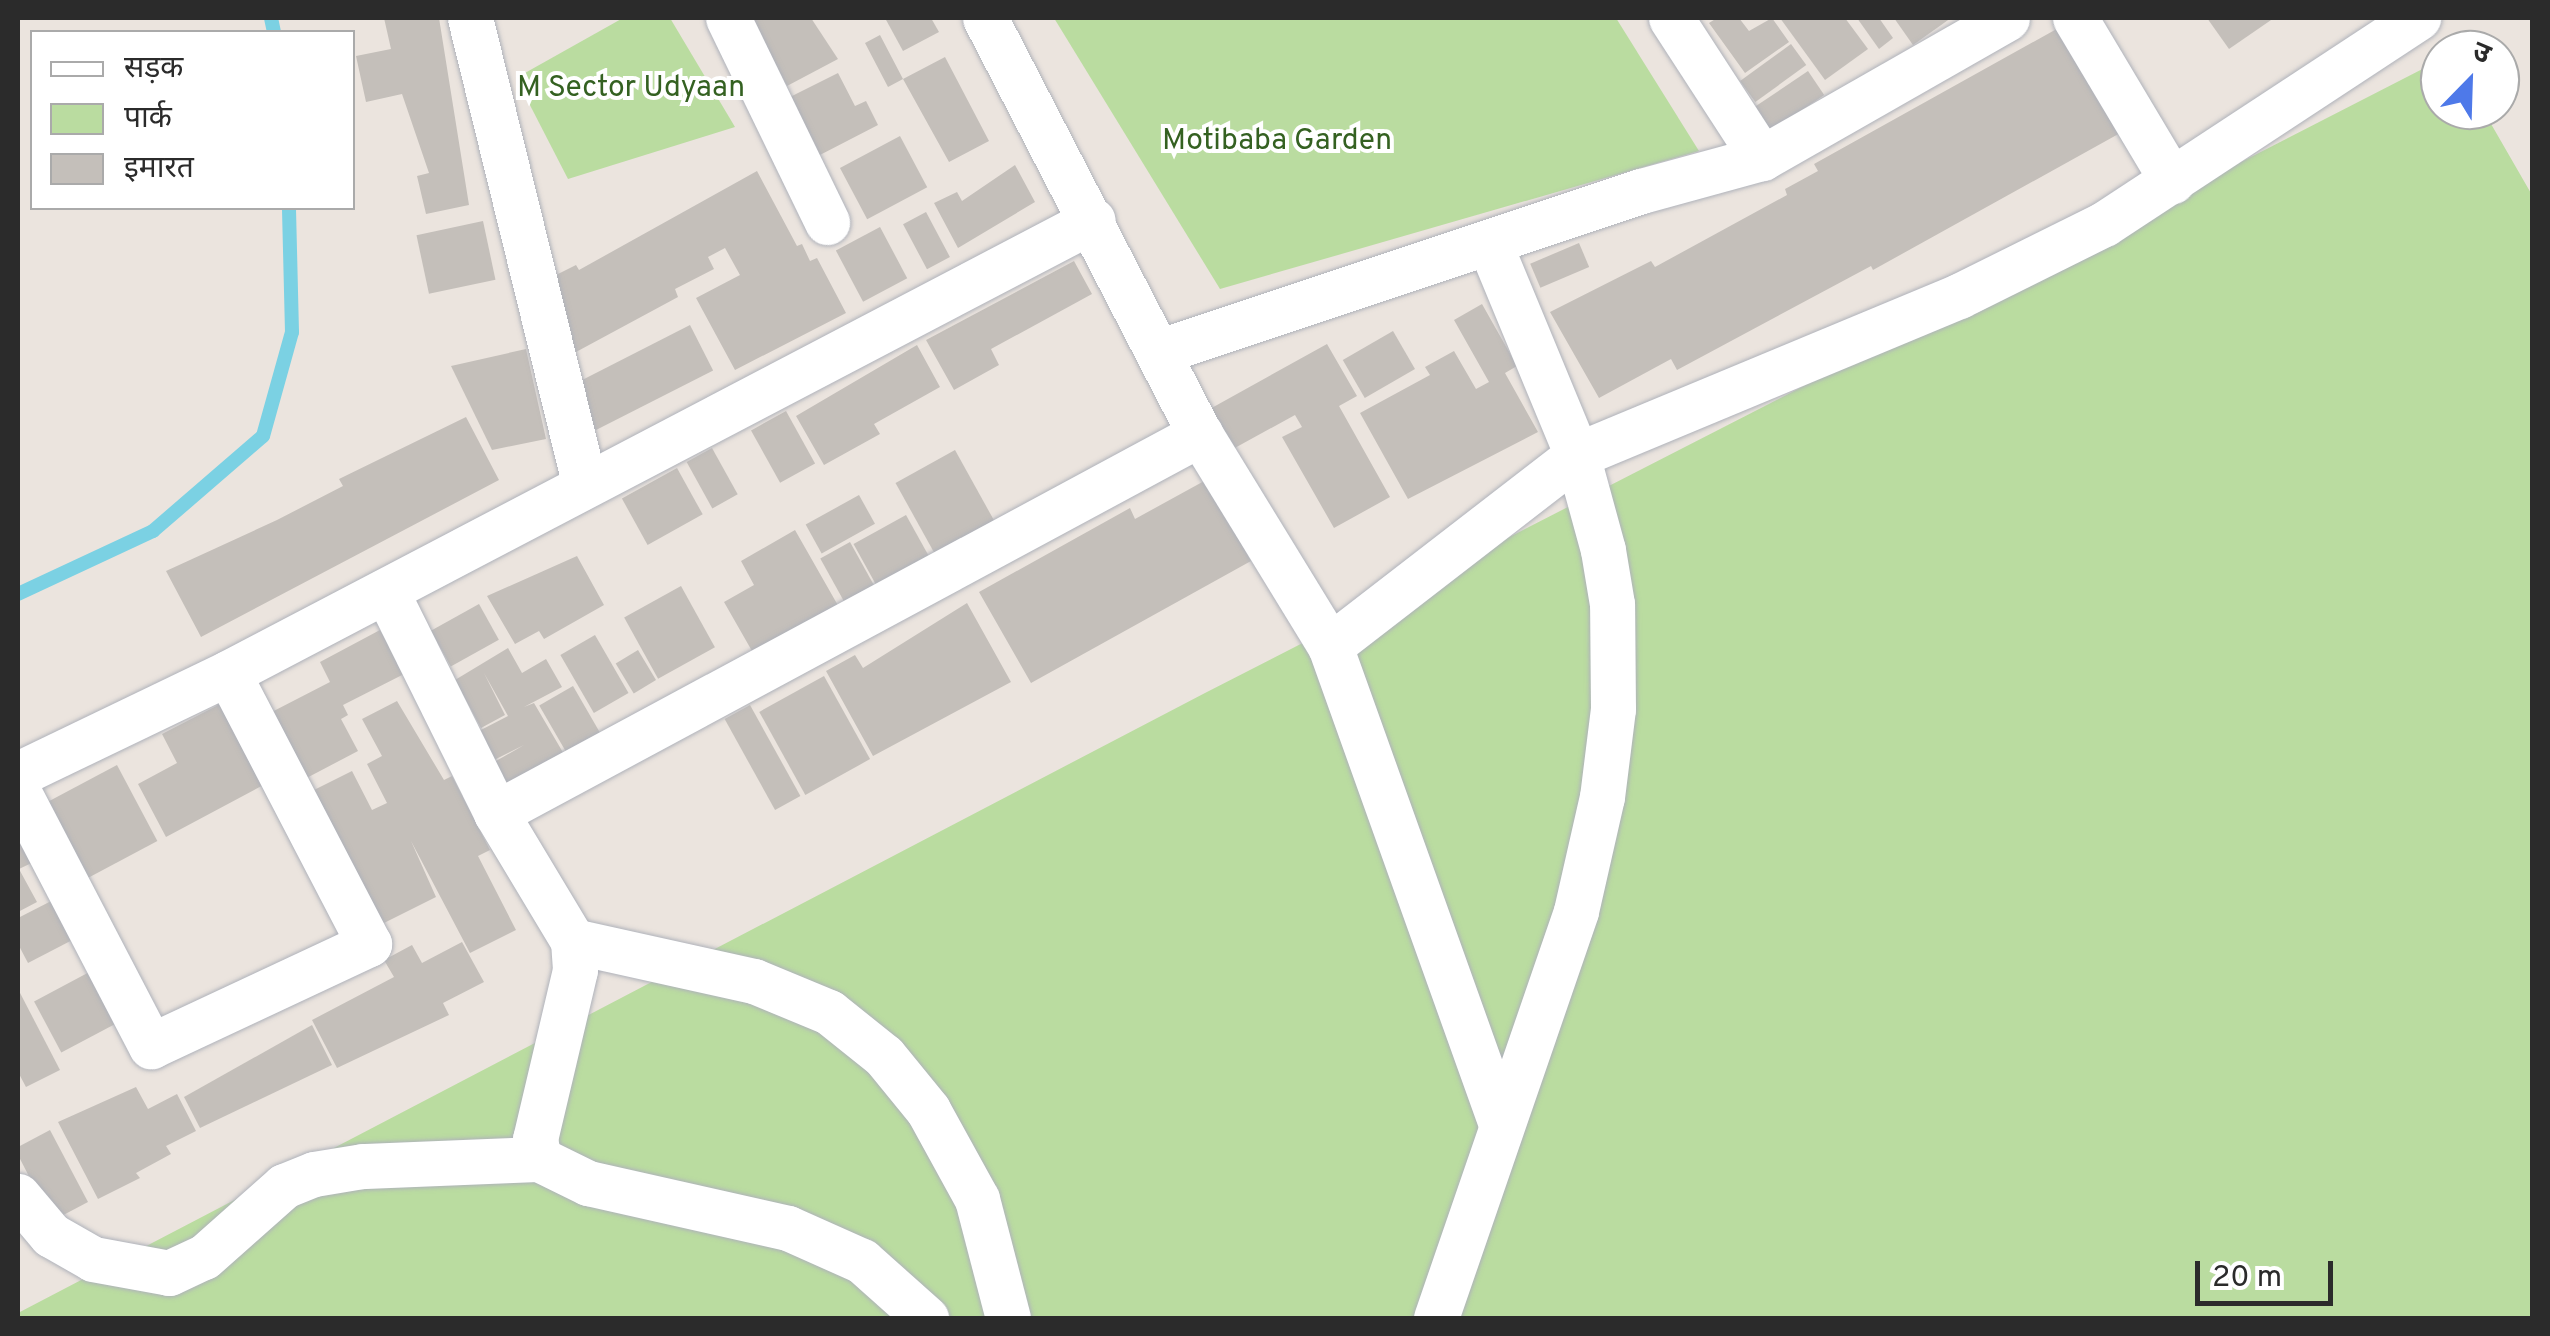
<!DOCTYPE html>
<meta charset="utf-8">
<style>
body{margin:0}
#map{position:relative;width:2550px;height:1336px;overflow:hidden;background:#ebe4de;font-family:Overpass,"Noto Sans Devanagari",sans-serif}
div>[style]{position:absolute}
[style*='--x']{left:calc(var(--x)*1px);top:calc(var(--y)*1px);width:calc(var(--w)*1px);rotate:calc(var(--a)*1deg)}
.green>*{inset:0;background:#badca0}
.stream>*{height:14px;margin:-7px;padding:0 7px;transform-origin:7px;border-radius:7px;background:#7bd1e3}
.building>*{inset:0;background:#c4bfba;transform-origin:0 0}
.roads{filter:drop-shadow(0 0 2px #afb2ba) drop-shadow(0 0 2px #afb2ba)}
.minor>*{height:45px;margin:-22.5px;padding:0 22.5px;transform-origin:22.5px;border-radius:22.5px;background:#fff}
span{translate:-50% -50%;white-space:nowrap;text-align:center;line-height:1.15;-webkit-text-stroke:8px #fff;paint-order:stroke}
.park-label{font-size:30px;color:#346121}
.frame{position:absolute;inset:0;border:20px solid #2b2b2b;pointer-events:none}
.legend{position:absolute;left:30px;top:30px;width:325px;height:180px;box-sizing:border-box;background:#fff;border:2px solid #aaa;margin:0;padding:12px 18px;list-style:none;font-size:30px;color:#2b2b2b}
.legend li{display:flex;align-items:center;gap:20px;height:50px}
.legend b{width:50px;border:2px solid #aaa}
.north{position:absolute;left:2420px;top:30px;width:100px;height:100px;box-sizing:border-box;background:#fff;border:2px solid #aaa;border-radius:50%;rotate:23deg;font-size:28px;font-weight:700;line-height:40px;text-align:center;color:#2b2b2b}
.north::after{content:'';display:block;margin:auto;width:35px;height:45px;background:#4e79e9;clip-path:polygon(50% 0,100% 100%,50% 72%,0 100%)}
.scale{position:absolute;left:2195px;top:1261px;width:138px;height:45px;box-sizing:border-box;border:5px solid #2b2b2b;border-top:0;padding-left:12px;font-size:30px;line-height:35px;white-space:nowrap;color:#2b2b2b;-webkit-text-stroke:8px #fff;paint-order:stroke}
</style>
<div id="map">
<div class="green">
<i style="clip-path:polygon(623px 18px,670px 18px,735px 127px,568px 179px,516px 78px)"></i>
<i style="clip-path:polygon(1054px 18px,1616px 18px,1699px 151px,1220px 289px)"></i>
<i style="clip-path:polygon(2440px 60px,2440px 110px,2483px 110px,2532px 195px,2532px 1318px,18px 1318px,18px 1313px,1205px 693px)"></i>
</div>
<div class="stream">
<i style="--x:271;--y:18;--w:14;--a:78"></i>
<i style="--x:18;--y:594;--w:149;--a:-25"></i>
<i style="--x:153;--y:531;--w:145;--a:-40.8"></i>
<i style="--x:263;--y:436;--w:108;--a:-74.4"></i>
<i style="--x:292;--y:332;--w:124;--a:-91.4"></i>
</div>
<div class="building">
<i style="clip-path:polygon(384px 18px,439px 18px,469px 205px,426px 214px,417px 176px,429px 173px,402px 94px,366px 102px,356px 56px,391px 49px)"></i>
<i style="clip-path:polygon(751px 18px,811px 18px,838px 59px,787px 86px)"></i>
<i style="clip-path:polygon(885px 18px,931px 18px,939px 32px,903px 51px)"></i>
<i style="clip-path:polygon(1717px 18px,1739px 18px,1749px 31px,1772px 18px,1789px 42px,1745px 73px,1709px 23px)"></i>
<i style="clip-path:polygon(1780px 18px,1845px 18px,1868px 49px,1825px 80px)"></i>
<i style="clip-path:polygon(1857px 18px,1879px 18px,1893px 38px,1879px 49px)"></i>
<i style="clip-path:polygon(1894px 18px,1951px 18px,1913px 45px)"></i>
<i style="clip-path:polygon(2207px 18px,2274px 18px,2229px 49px)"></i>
<i style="clip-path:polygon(2062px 26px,2122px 132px,1873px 270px,1871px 266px,1677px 370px,1671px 359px,1599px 398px,1550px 312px,1651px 261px,1655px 267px,1787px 195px,1785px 189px,1818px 171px,1814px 164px)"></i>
<i style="clip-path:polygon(880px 35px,903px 79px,945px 57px,989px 141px,949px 162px,903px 79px,888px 87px,865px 43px)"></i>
<i style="left:1791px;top:44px;width:26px;height:63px;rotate:54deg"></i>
<i style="left:1808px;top:71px;width:29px;height:65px;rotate:56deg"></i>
<i style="clip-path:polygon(838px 73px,855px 106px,866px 101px,878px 125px,818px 156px,788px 98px)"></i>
<i style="left:900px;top:136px;width:58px;height:68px;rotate:62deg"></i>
<i style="clip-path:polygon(1015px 165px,1035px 202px,958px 248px,934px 203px,957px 192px,962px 201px)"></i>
<i style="clip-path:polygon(757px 171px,797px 246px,802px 244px,810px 261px,817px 258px,846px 313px,735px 370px,696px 298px,740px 275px,725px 248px,708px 257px,714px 269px,675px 289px,678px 297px,576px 352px,540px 283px,576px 265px,579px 270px)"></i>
<i style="left:926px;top:212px;width:51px;height:26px;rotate:62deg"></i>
<i style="left:483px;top:221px;width:60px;height:68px;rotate:78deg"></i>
<i style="left:880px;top:227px;width:58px;height:50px;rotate:62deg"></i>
<i style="left:1579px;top:243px;width:26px;height:53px;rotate:67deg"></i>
<i style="clip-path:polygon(1074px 261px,1092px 294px,991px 349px,999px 365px,954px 390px,926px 340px)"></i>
<i style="clip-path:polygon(1482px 304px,1517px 366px,1505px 373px,1538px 432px,1408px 499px,1360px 413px,1430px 375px,1425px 367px,1454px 351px,1476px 389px,1489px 382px,1454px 320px)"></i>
<i style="left:690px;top:325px;width:51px;height:132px;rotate:63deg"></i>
<i style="left:1393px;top:331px;width:44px;height:58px;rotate:60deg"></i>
<i style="clip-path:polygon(1327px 344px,1357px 396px,1339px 406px,1390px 497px,1334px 528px,1282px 437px,1302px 427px,1295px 415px,1222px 455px,1199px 415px)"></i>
<i style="clip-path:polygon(917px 345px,940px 387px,874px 424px,880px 434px,824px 465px,796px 416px)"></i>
<i style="clip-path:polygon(526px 349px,546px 439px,492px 450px,451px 366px)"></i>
<i style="left:786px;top:411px;width:60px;height:40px;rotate:61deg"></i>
<i style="clip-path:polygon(466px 417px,499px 480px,201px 637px,166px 571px,277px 520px,343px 486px,339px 479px)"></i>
<i style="left:712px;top:448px;width:53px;height:29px;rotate:61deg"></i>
<i style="left:955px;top:450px;width:95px;height:68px;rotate:61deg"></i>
<i style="left:677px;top:468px;width:53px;height:63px;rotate:61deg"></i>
<i style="clip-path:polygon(1206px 480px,1251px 561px,1031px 683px,979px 592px,1130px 508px,1135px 519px)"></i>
<i style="left:859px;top:495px;width:33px;height:61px;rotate:61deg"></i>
<i style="left:906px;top:515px;width:53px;height:60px;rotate:61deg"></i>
<i style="clip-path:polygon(795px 530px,844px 616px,756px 658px,724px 602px,754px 585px,741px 561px)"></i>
<i style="left:850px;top:542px;width:60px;height:34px;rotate:61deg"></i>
<i style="clip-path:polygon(577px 556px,604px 605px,544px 639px,539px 631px,515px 644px,487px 596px)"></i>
<i style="left:681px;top:586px;width:70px;height:65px;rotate:61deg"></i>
<i style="clip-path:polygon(967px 603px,1011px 682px,873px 756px,826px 671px,855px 655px,863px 668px)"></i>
<i style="left:479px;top:604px;width:41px;height:55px;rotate:61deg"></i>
<i style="clip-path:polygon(380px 630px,408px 672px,343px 705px,348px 715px,341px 719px,358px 751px,299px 782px,264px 716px,330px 682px,320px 662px)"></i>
<i style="left:595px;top:635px;width:67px;height:40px;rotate:60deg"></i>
<i style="clip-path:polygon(508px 648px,522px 673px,546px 659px,562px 687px,524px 707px,534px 703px,568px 761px,505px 795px,489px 765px,524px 745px,492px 761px,477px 732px,508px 716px,484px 673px,505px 715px,481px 728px,455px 680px)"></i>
<i style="left:638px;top:650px;width:35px;height:26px;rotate:59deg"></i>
<i style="left:824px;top:676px;width:95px;height:74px;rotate:61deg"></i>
<i style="left:573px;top:686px;width:61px;height:39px;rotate:60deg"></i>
<i style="clip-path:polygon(397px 701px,444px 780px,452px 776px,490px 850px,478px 856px,516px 930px,470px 953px,411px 841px,436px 897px,376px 927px,298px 798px,352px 771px,372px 810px,387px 803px,367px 764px,382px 756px,362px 719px)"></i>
<i style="clip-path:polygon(224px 702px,267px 783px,166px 837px,138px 784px,177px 763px,162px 734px)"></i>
<i style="left:750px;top:705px;width:104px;height:29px;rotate:61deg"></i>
<i style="left:117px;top:765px;width:86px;height:83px;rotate:62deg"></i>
<i style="clip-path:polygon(18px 812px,42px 858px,19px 869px,37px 902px,18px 912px)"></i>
<i style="clip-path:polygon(61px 896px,82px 935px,28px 963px,18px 944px,18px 918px)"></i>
<i style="clip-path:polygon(462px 942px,484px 982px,443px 1003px,449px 1015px,337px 1068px,312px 1020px,394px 977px,384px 960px,412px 945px,422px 963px)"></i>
<i style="left:95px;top:969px;width:58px;height:69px;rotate:62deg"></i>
<i style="clip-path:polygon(18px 989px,60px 1070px,26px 1087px,18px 1072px)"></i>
<i style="clip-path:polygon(312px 1025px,332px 1065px,200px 1128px,184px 1097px)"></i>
<i style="clip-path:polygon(136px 1087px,148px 1109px,177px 1094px,196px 1131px,166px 1146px,171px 1154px,136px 1173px,140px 1178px,98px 1199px,58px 1122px)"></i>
<i style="clip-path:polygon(50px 1130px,88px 1202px,52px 1221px,18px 1155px,18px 1147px)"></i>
</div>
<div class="roads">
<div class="minor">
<i style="--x:470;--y:18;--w:481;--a:76.2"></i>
<i style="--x:728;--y:18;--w:227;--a:64.1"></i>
<i style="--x:985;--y:18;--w:468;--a:62.7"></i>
<i style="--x:1200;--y:434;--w:249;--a:58.5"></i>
<i style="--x:1330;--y:646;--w:508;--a:70.32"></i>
<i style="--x:1671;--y:18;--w:167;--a:57"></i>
<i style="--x:2075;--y:18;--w:190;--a:59.2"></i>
<i style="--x:1161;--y:351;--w:506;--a:-18.43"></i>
<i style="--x:1641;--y:191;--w:125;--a:-15.3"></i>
<i style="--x:1762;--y:158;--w:282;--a:-29.7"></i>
<i style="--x:386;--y:591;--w:248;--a:63.6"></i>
<i style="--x:496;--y:813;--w:149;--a:59"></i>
<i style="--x:573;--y:941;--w:29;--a:86"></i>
<i style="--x:575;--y:970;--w:174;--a:103.3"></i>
<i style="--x:535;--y:1139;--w:20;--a:79"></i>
<i style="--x:539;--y:1159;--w:55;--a:26.1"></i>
<i style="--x:588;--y:1183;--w:205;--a:12.7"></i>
<i style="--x:788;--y:1228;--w:81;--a:24"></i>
<i style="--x:862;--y:1261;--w:86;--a:41.7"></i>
<i style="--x:1330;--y:646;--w:312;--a:-37.7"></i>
<i style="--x:1577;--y:455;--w:414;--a:-22.6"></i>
<i style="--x:1959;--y:296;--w:162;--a:-26.4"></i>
<i style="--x:2104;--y:224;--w:376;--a:-33.3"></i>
<i style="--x:18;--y:774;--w:233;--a:-25.7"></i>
<i style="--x:228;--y:673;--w:976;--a:-27.64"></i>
<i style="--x:18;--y:791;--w:288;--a:62.5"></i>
<i style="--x:151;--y:1046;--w:241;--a:-25.1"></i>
<i style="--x:369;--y:944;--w:305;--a:-117.5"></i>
<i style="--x:496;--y:813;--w:800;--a:-28.3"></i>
<i style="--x:573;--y:941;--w:185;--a:12.5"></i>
<i style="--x:754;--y:981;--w:81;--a:22.5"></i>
<i style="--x:829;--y:1012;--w:70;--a:38.7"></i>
<i style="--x:884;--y:1056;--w:70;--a:50.8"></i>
<i style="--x:928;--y:1110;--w:102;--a:61.2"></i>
<i style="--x:977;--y:1199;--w:123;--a:75.4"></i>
<i style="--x:18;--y:1196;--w:51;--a:49.8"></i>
<i style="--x:51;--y:1235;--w:48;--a:29.7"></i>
<i style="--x:93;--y:1259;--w:77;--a:10.4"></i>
<i style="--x:169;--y:1273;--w:38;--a:-25"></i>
<i style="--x:204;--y:1257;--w:107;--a:-41.6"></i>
<i style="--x:284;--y:1186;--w:32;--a:-22"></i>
<i style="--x:314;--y:1174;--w:50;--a:-9.3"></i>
<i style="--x:363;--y:1166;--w:176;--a:-2.3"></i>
<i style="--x:1436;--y:1318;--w:430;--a:-71"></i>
<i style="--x:1576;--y:911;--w:117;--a:-77.2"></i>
<i style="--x:1602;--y:797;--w:89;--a:-82.9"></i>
<i style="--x:1613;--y:709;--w:105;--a:-90.5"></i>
<i style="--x:1612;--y:604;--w:55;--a:-99.5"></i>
<i style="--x:1603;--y:550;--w:98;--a:-105.3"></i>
<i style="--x:1577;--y:455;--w:230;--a:-112.5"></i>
</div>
</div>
<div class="park-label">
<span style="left:631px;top:89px">M Sector Udyaan</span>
<span style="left:1277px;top:142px">Motibaba Garden</span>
</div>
<div class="frame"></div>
<ul class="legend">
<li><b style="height:12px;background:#fff"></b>सड़क</li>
<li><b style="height:28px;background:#badca0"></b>पार्क</li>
<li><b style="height:28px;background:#c4bfba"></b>इमारत</li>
</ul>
<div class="north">उ</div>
<div class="scale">20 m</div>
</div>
